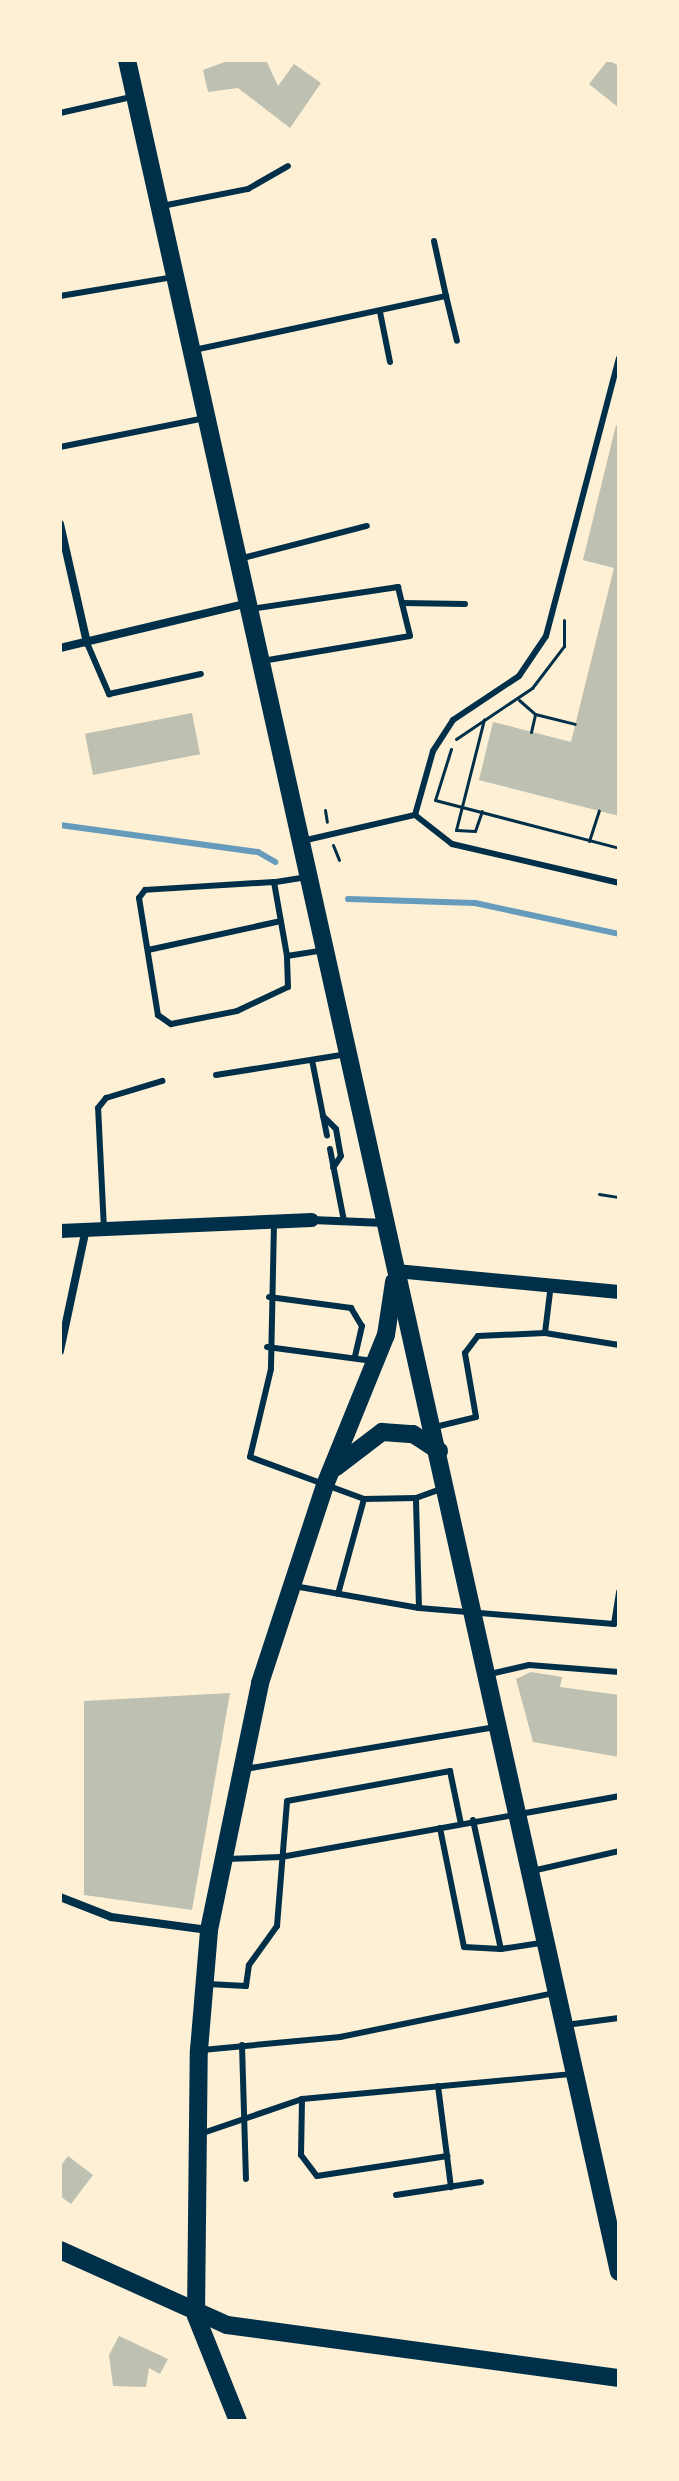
<!DOCTYPE html>
<style>
body{margin:0}
#map{position:relative;width:679px;height:2481px;overflow:hidden;background:#fdf0d5;font-family:"PT Sans Narrow",sans-serif}
div>[style]{position:absolute}
[style*='--x']{left:calc(var(--x)*1px);top:calc(var(--y)*1px);width:calc(var(--w)*1px);rotate:calc(var(--a)*1deg)}
.stream>*{height:6px;margin:-3px;padding:0 3px;transform-origin:3px;border-radius:3px;background:#669bbc}
.building>*{inset:0;background:#bec0b2;transform-origin:0 0}
.path>*{height:3px;margin:-1.5px;padding:0 1.5px;transform-origin:1.5px;border-radius:1.5px;background:#003049}
.service>*{height:6px;margin:-3px;padding:0 3px;transform-origin:3px;border-radius:3px;background:#003049}
.minor>*{height:8px;margin:-4px;padding:0 4px;transform-origin:4px;border-radius:4px;background:#003049}
.tertiary>*{height:14px;margin:-7px;padding:0 7px;transform-origin:7px;border-radius:7px;background:#003049}
.primary>*{height:18px;margin:-9px;padding:0 9px;transform-origin:9px;border-radius:9px;background:#003049}
span{translate:-50% -50%;white-space:nowrap;text-align:center;line-height:1.15;-webkit-text-stroke:7px #fdf0d5;paint-order:stroke}
.frame{position:absolute;inset:0;border:62px solid #fdf0d5;pointer-events:none}
</style>
<div id="map">
<div class="stream">
<i style="--x:60;--y:825;--w:200;--a:7.8"></i>
<i style="--x:258;--y:852;--w:20;--a:30"></i>
<i style="--x:348;--y:899;--w:127;--a:1.8"></i>
<i style="--x:475;--y:903;--w:147;--a:12.1"></i>
</div>
<div class="building">
<i style="clip-path:polygon(230px 60px,266px 60px,278px 86px,294px 64px,321px 83px,290px 128px,238px 88px,208px 92px,203px 70px)"></i>
<i style="clip-path:polygon(608px 60px,619px 66px,619px 108px,589px 84px)"></i>
<i style="clip-path:polygon(616px 425px,619px 426px,619px 816px,479px 780px,493px 722px,571px 742px,614px 568px,583px 560px)"></i>
<i style="left:192px;top:713px;width:42px;height:109px;rotate:79deg"></i>
<i style="clip-path:polygon(531px 1672px,562px 1677px,560px 1687px,619px 1695px,619px 1757px,533px 1742px,516px 1679px)"></i>
<i style="clip-path:polygon(230px 1693px,192px 1910px,84px 1895px,84px 1701px)"></i>
<i style="clip-path:polygon(68px 2156px,93px 2175px,71px 2204px,60px 2196px,60px 2167px)"></i>
<i style="clip-path:polygon(119px 2336px,168px 2359px,160px 2374px,149px 2368px,146px 2387px,113px 2386px,109px 2355px)"></i>
</div>
<div class="path">
<i style="--x:519;--y:700;--w:21;--a:41"></i>
<i style="--x:535;--y:714;--w:41;--a:14"></i>
<i style="--x:531;--y:732;--w:18;--a:-77"></i>
<i style="--x:456;--y:739;--w:92;--a:-33.9"></i>
<i style="--x:532;--y:688;--w:53;--a:-52.7"></i>
<i style="--x:564;--y:646;--w:26;--a:-90"></i>
<i style="--x:451;--y:749;--w:53;--a:107.4"></i>
<i style="--x:435;--y:800;--w:190;--a:14.6"></i>
<i style="--x:325;--y:810;--w:12;--a:81"></i>
<i style="--x:456;--y:830;--w:114;--a:-75.8"></i>
<i style="--x:456;--y:830;--w:19;--a:3"></i>
<i style="--x:475;--y:831;--w:21;--a:-71"></i>
<i style="--x:589;--y:841;--w:32;--a:-72"></i>
<i style="--x:333;--y:845;--w:16;--a:68"></i>
<i style="--x:599;--y:1194;--w:20;--a:9"></i>
</div>
<div class="service">
<i style="--x:60;--y:113;--w:73;--a:-12.7"></i>
<i style="--x:162;--y:206;--w:88;--a:-11.2"></i>
<i style="--x:248;--y:189;--w:46;--a:-29.9"></i>
<i style="--x:434;--y:241;--w:56;--a:77.7"></i>
<i style="--x:60;--y:296;--w:116;--a:-9.5"></i>
<i style="--x:380;--y:312;--w:51;--a:78.7"></i>
<i style="--x:194;--y:350;--w:258;--a:-12.1"></i>
<i style="--x:446;--y:296;--w:46;--a:76.3"></i>
<i style="--x:60;--y:447;--w:148;--a:-11.3"></i>
<i style="--x:239;--y:559;--w:132;--a:-14.5"></i>
<i style="--x:402;--y:603;--w:63;--a:0.9"></i>
<i style="--x:251;--y:609;--w:149;--a:-8.5"></i>
<i style="--x:398;--y:587;--w:50;--a:76.2"></i>
<i style="--x:410;--y:636;--w:150;--a:170.4"></i>
<i style="--x:87;--y:643;--w:56;--a:66.7"></i>
<i style="--x:109;--y:694;--w:94;--a:-12.3"></i>
<i style="--x:415;--y:815;--w:66;--a:-74.3"></i>
<i style="--x:433;--y:751;--w:37;--a:-57"></i>
<i style="--x:453;--y:720;--w:79;--a:-33.7"></i>
<i style="--x:519;--y:676;--w:48;--a:-56"></i>
<i style="--x:546;--y:636;--w:287;--a:-75.3"></i>
<i style="--x:415;--y:815;--w:47;--a:38.1"></i>
<i style="--x:452;--y:844;--w:171;--a:13.1"></i>
<i style="--x:302;--y:841;--w:116;--a:-13"></i>
<i style="--x:307;--y:877;--w:33;--a:171"></i>
<i style="--x:274;--y:882;--w:75;--a:80"></i>
<i style="--x:287;--y:956;--w:36;--a:-9"></i>
<i style="--x:274;--y:882;--w:129;--a:176.5"></i>
<i style="--x:145;--y:890;--w:10;--a:127"></i>
<i style="--x:139;--y:898;--w:119;--a:80.8"></i>
<i style="--x:158;--y:1015;--w:16;--a:35"></i>
<i style="--x:171;--y:1024;--w:67;--a:-11.1"></i>
<i style="--x:237;--y:1011;--w:56;--a:-25.2"></i>
<i style="--x:288;--y:987;--w:31;--a:-92"></i>
<i style="--x:148;--y:950;--w:136;--a:-12.3"></i>
<i style="--x:312;--y:1060;--w:77;--a:78.8"></i>
<i style="--x:216;--y:1075;--w:133;--a:-9.1"></i>
<i style="--x:323;--y:1116;--w:18;--a:45"></i>
<i style="--x:336;--y:1129;--w:27;--a:80"></i>
<i style="--x:341;--y:1156;--w:14;--a:124"></i>
<i style="--x:330;--y:1149;--w:73;--a:79"></i>
<i style="--x:274;--y:1223;--w:146;--a:91.2"></i>
<i style="--x:271;--y:1369;--w:90;--a:103.4"></i>
<i style="--x:250;--y:1457;--w:121;--a:20.2"></i>
<i style="--x:364;--y:1499;--w:52;--a:-1.1"></i>
<i style="--x:104;--y:1229;--w:121;--a:-92.8"></i>
<i style="--x:98;--y:1108;--w:13;--a:-51"></i>
<i style="--x:106;--y:1098;--w:59;--a:-16.9"></i>
<i style="--x:551;--y:1284;--w:49;--a:97"></i>
<i style="--x:545;--y:1333;--w:75;--a:9.2"></i>
<i style="--x:269;--y:1297;--w:83;--a:7.6"></i>
<i style="--x:351;--y:1308;--w:21;--a:59"></i>
<i style="--x:362;--y:1326;--w:31;--a:103"></i>
<i style="--x:267;--y:1347;--w:107;--a:7.5"></i>
<i style="--x:435;--y:1427;--w:42;--a:-13.7"></i>
<i style="--x:476;--y:1417;--w:65;--a:-99.8"></i>
<i style="--x:465;--y:1353;--w:21;--a:-53"></i>
<i style="--x:478;--y:1336;--w:67;--a:-2.6"></i>
<i style="--x:294;--y:1586;--w:127;--a:10"></i>
<i style="--x:419;--y:1608;--w:196;--a:4.7"></i>
<i style="--x:614;--y:1624;--w:33;--a:-81"></i>
<i style="--x:338;--y:1594;--w:98;--a:-74.7"></i>
<i style="--x:419;--y:1608;--w:110;--a:-91.6"></i>
<i style="--x:416;--y:1498;--w:29;--a:-20"></i>
<i style="--x:490;--y:1674;--w:40;--a:-13"></i>
<i style="--x:529;--y:1665;--w:90;--a:4.4"></i>
<i style="--x:245;--y:1769;--w:254;--a:-9.5"></i>
<i style="--x:473;--y:1820;--w:132;--a:77.8"></i>
<i style="--x:501;--y:1949;--w:40;--a:-8.5"></i>
<i style="--x:440;--y:1828;--w:121;--a:78.6"></i>
<i style="--x:464;--y:1947;--w:37;--a:3"></i>
<i style="--x:225;--y:1859;--w:56;--a:-2"></i>
<i style="--x:281;--y:1857;--w:343;--a:-10.2"></i>
<i style="--x:532;--y:1871;--w:89;--a:-12.9"></i>
<i style="--x:208;--y:1984;--w:38;--a:3"></i>
<i style="--x:246;--y:1986;--w:21;--a:-82"></i>
<i style="--x:249;--y:1965;--w:48;--a:-54.3"></i>
<i style="--x:277;--y:1926;--w:125;--a:-85.4"></i>
<i style="--x:287;--y:1801;--w:166;--a:-10.4"></i>
<i style="--x:450;--y:1771;--w:54;--a:78.3"></i>
<i style="--x:566;--y:2025;--w:53;--a:-7.5"></i>
<i style="--x:242;--y:2045;--w:134;--a:88.3"></i>
<i style="--x:202;--y:2050;--w:139;--a:-5.4"></i>
<i style="--x:340;--y:2037;--w:218;--a:-11.6"></i>
<i style="--x:438;--y:2086;--w:102;--a:82.7"></i>
<i style="--x:302;--y:2099;--w:56;--a:91"></i>
<i style="--x:301;--y:2155;--w:26;--a:53"></i>
<i style="--x:317;--y:2176;--w:132;--a:-8.7"></i>
<i style="--x:200;--y:2134;--w:108;--a:-18.9"></i>
<i style="--x:302;--y:2099;--w:272;--a:-5.3"></i>
<i style="--x:396;--y:2195;--w:86;--a:-8.7"></i>
</div>
<div class="minor">
<i style="--x:60;--y:524;--w:122;--a:77.2"></i>
<i style="--x:60;--y:648;--w:190;--a:-13.4"></i>
<i style="--x:312;--y:1220;--w:73;--a:2.4"></i>
<i style="--x:60;--y:1351;--w:125;--a:-78"></i>
<i style="--x:60;--y:1897;--w:55;--a:21.4"></i>
<i style="--x:111;--y:1917;--w:98;--a:7.6"></i>
</div>
<div class="tertiary">
<i style="--x:60;--y:1231;--w:252;--a:-2.5"></i>
<i style="--x:396;--y:1271;--w:224;--a:5.4"></i>
</div>
<div class="primary">
<i style="--x:127;--y:60;--w:2266;--a:77.46"></i>
<i style="--x:336;--y:1467;--w:58;--a:-37.3"></i>
<i style="--x:382;--y:1432;--w:31;--a:4"></i>
<i style="--x:413;--y:1434;--w:31;--a:33"></i>
<i style="--x:60;--y:2250;--w:183;--a:24.2"></i>
<i style="--x:227;--y:2325;--w:396;--a:7.7"></i>
<i style="--x:238;--y:2421;--w:113;--a:-111.8"></i>
<i style="--x:196;--y:2316;--w:266;--a:-89.4"></i>
<i style="--x:199;--y:2050;--w:120;--a:-85.2"></i>
<i style="--x:209;--y:1930;--w:252;--a:-78.3"></i>
<i style="--x:260;--y:1683;--w:208;--a:-71.8"></i>
<i style="--x:325;--y:1485;--w:162;--a:-67.9"></i>
<i style="--x:386;--y:1335;--w:54;--a:-81.4"></i>
</div>
<div class="frame"></div>
</div>
